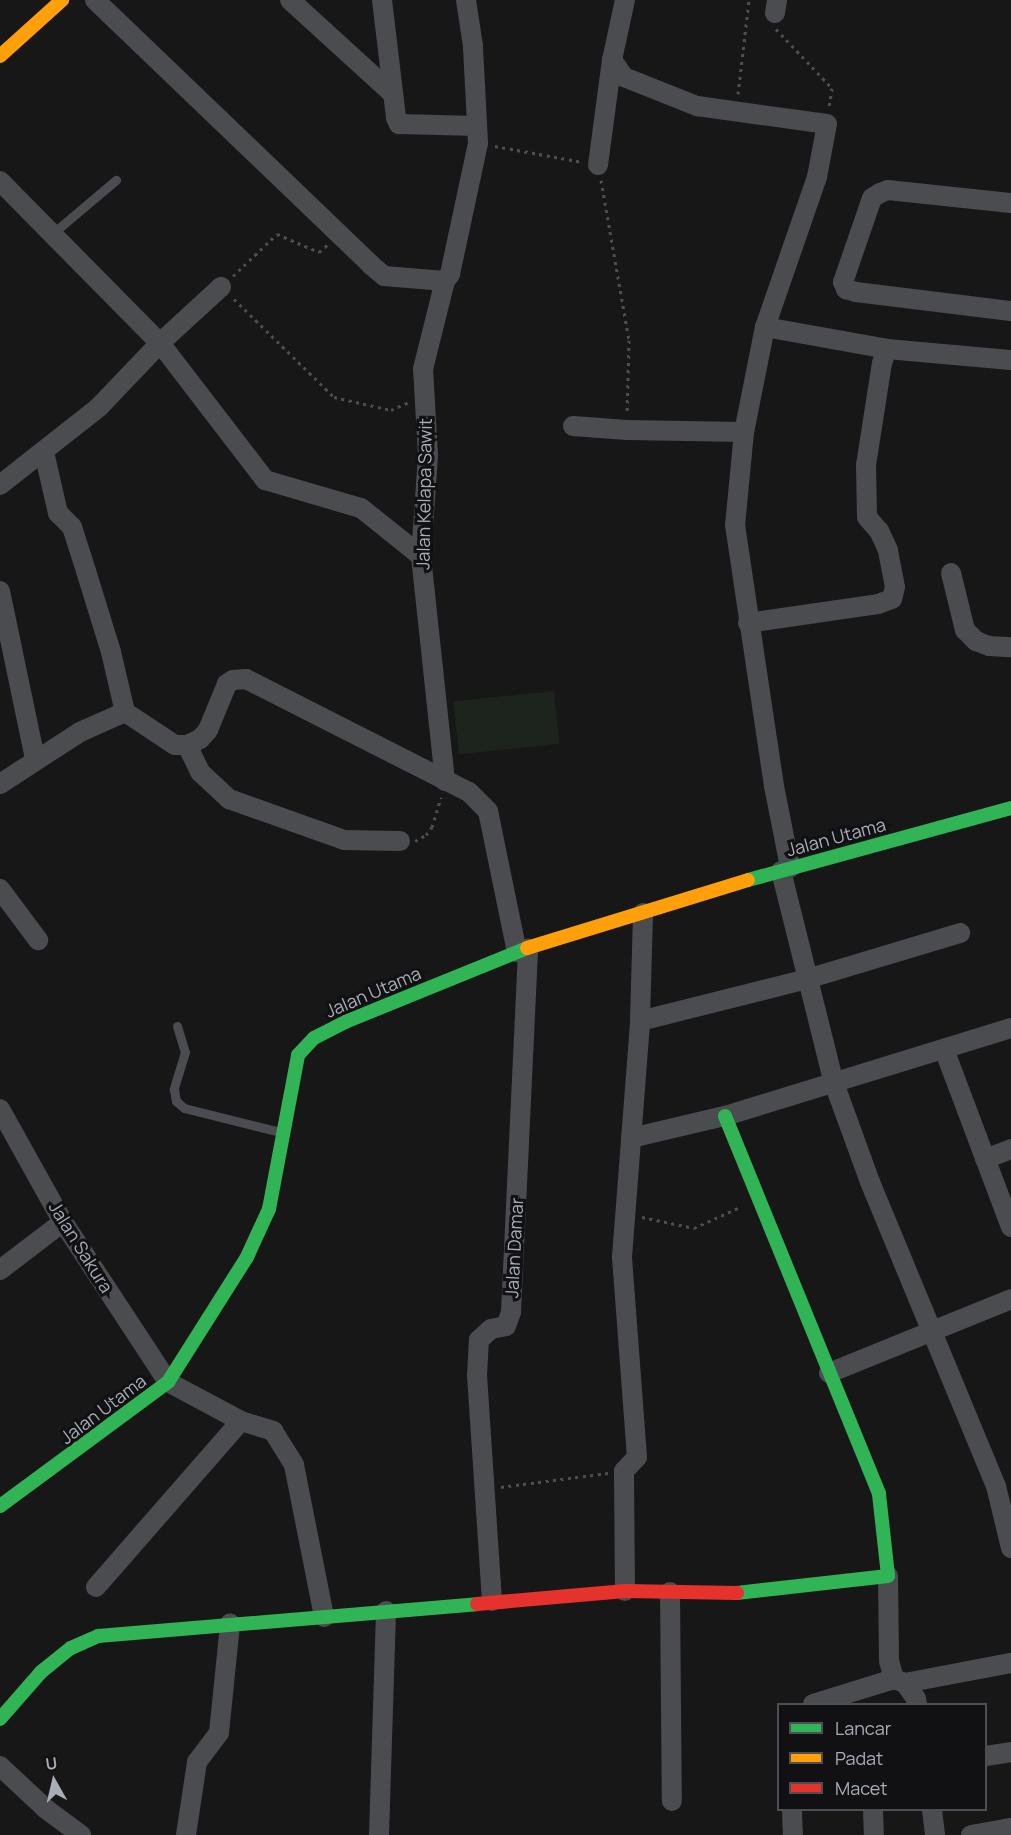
<!DOCTYPE html>
<style>
body{margin:0}
#map{position:relative;width:1011px;height:1835px;overflow:hidden;background:#171717;font-family:Manrope,sans-serif}
div>[style]{position:absolute}
[style*='--x']{left:calc(var(--x)*1px);top:calc(var(--y)*1px);width:calc(var(--w)*1px);rotate:calc(var(--a)*1deg)}
.green>*{inset:0;background:#1d241e;transform-origin:0 0}
.path>*{height:3px;margin-top:-1.5px;transform-origin:0;background:repeating-linear-gradient(90deg,#4d4e52 0 3px,transparent 0 7.5px)}
.lane>*{height:9px;margin:-4.5px;padding:0 4.5px;transform-origin:4.5px;border-radius:4.5px;background:#4b4c50}
.street>*{height:20px;margin:-10px;padding:0 10px;transform-origin:10px;border-radius:10px;background:#4b4c50}
.fast>*{height:14px;margin:-7px;padding:0 7px;transform-origin:7px;border-radius:7px;background:#30b455}
.slow>*{height:14px;margin:-7px;padding:0 7px;transform-origin:7px;border-radius:7px;background:#ff9f0a}
.jam>*{height:14px;margin:-7px;padding:0 7px;transform-origin:7px;border-radius:7px;background:#e5322d}
span{translate:-50% -50%;white-space:nowrap;text-align:center;line-height:1.15;-webkit-text-stroke:6px #111113;paint-order:stroke}
.street-label{font-size:18px;color:#a8adb8}
.legend{position:absolute;left:777px;top:1703px;width:210px;height:108px;box-sizing:border-box;background:#111113;border:2px solid #4d4f55;margin:0;padding:8px 10px;list-style:none;font-size:18px;color:#a8adb8}
.legend li{display:flex;align-items:center;gap:12px;height:30px}
.legend b{width:30px;border:2px solid #4d4f55}
.north{position:absolute;left:24px;top:1751px;width:60px;height:60px;-webkit-text-stroke:4px #111113;paint-order:stroke;rotate:352deg;font-size:16px;font-weight:700;line-height:24px;text-align:center;color:#a8adb8}
.north::after{content:'';display:block;margin:auto;width:21px;height:27px;background:#a8adb8;clip-path:polygon(50% 0,100% 100%,50% 72%,0 100%)}
</style>
<div id="map">
<div class="green">
<i style="left:554px;top:691px;width:53px;height:101px;rotate:84deg"></i>
</div>
<div class="path">
<i style="--x:776;--y:29;--w:81;--a:46.5"></i>
<i style="--x:832;--y:88;--w:19;--a:99"></i>
<i style="--x:738;--y:94;--w:95;--a:-83.3"></i>
<i style="--x:495;--y:146;--w:89;--a:10.3"></i>
<i style="--x:601;--y:180;--w:162;--a:80.1"></i>
<i style="--x:629;--y:340;--w:74;--a:91.5"></i>
<i style="--x:233;--y:276;--w:61;--a:-43.7"></i>
<i style="--x:277;--y:234;--w:46;--a:23.2"></i>
<i style="--x:319;--y:252;--w:11;--a:-41"></i>
<i style="--x:234;--y:299;--w:140;--a:44.4"></i>
<i style="--x:334;--y:397;--w:58;--a:12.8"></i>
<i style="--x:391;--y:410;--w:20;--a:-24"></i>
<i style="--x:415;--y:841;--w:13;--a:-29"></i>
<i style="--x:426;--y:835;--w:10;--a:-53"></i>
<i style="--x:432;--y:827;--w:31;--a:-73"></i>
<i style="--x:642;--y:1217;--w:53;--a:11.9"></i>
<i style="--x:694;--y:1228;--w:51;--a:-24.5"></i>
<i style="--x:501;--y:1487;--w:108;--a:-7.5"></i>
</div>
<div class="lane">
<i style="--x:52;--y:234;--w:84;--a:-40.2"></i>
<i style="--x:177;--y:1026;--w:27;--a:73"></i>
<i style="--x:185;--y:1052;--w:39;--a:107"></i>
<i style="--x:174;--y:1089;--w:12;--a:81"></i>
<i style="--x:176;--y:1101;--w:11;--a:41"></i>
<i style="--x:184;--y:1108;--w:99;--a:14"></i>
</div>
<div class="street">
<i style="--x:95;--y:0;--w:383;--a:43.8"></i>
<i style="--x:371;--y:265;--w:17;--a:40"></i>
<i style="--x:384;--y:276;--w:61;--a:4.7"></i>
<i style="--x:290;--y:0;--w:139;--a:42.4"></i>
<i style="--x:382;--y:0;--w:119;--a:83.2"></i>
<i style="--x:396;--y:118;--w:7;--a:63"></i>
<i style="--x:399;--y:124;--w:78;--a:1.5"></i>
<i style="--x:775;--y:13;--w:13;--a:-81"></i>
<i style="--x:612;--y:60;--w:61;--a:-77.8"></i>
<i style="--x:598;--y:165;--w:106;--a:-82.4"></i>
<i style="--x:612;--y:60;--w:21;--a:55"></i>
<i style="--x:624;--y:77;--w:79;--a:21.7"></i>
<i style="--x:697;--y:106;--w:131;--a:7.9"></i>
<i style="--x:827;--y:124;--w:54;--a:100.7"></i>
<i style="--x:817;--y:177;--w:159;--a:109.1"></i>
<i style="--x:765;--y:327;--w:107;--a:101.3"></i>
<i style="--x:744;--y:432;--w:93;--a:95.5"></i>
<i style="--x:735;--y:525;--w:264;--a:81.5"></i>
<i style="--x:774;--y:786;--w:83;--a:78.8"></i>
<i style="--x:0;--y:181;--w:228;--a:45.4"></i>
<i style="--x:160;--y:343;--w:173;--a:52.5"></i>
<i style="--x:265;--y:480;--w:100;--a:16.3"></i>
<i style="--x:361;--y:508;--w:77;--a:38.7"></i>
<i style="--x:1011;--y:203;--w:124;--a:-174"></i>
<i style="--x:888;--y:190;--w:9;--a:159"></i>
<i style="--x:880;--y:193;--w:9;--a:148"></i>
<i style="--x:872;--y:198;--w:89;--a:109"></i>
<i style="--x:843;--y:282;--w:8;--a:67"></i>
<i style="--x:846;--y:289;--w:10;--a:17"></i>
<i style="--x:856;--y:292;--w:156;--a:7"></i>
<i style="--x:765;--y:327;--w:124;--a:10.2"></i>
<i style="--x:887;--y:349;--w:124;--a:5.1"></i>
<i style="--x:573;--y:426;--w:54;--a:4.2"></i>
<i style="--x:627;--y:430;--w:117;--a:1"></i>
<i style="--x:44;--y:452;--w:63;--a:77.1"></i>
<i style="--x:58;--y:513;--w:20;--a:45"></i>
<i style="--x:72;--y:527;--w:46;--a:72.3"></i>
<i style="--x:86;--y:571;--w:85;--a:72.8"></i>
<i style="--x:111;--y:652;--w:62;--a:76.9"></i>
<i style="--x:125;--y:712;--w:60;--a:33.4"></i>
<i style="--x:175;--y:745;--w:12;--a:0"></i>
<i style="--x:187;--y:745;--w:14;--a:-25"></i>
<i style="--x:200;--y:739;--w:12;--a:-48"></i>
<i style="--x:208;--y:730;--w:50;--a:-67.6"></i>
<i style="--x:227;--y:684;--w:7;--a:-34"></i>
<i style="--x:233;--y:680;--w:13;--a:-4"></i>
<i style="--x:246;--y:679;--w:250;--a:26.9"></i>
<i style="--x:469;--y:792;--w:27;--a:45"></i>
<i style="--x:488;--y:811;--w:144;--a:78.4"></i>
<i style="--x:0;--y:485;--w:126;--a:-38.2"></i>
<i style="--x:99;--y:407;--w:88;--a:-46.4"></i>
<i style="--x:160;--y:343;--w:83;--a:-42.6"></i>
<i style="--x:951;--y:573;--w:59;--a:76.2"></i>
<i style="--x:965;--y:630;--w:16;--a:45"></i>
<i style="--x:976;--y:641;--w:14;--a:21"></i>
<i style="--x:989;--y:646;--w:22;--a:3"></i>
<i style="--x:0;--y:591;--w:172;--a:78.2"></i>
<i style="--x:748;--y:623;--w:131;--a:-8.3"></i>
<i style="--x:878;--y:604;--w:15;--a:-20"></i>
<i style="--x:892;--y:599;--w:12;--a:-76"></i>
<i style="--x:895;--y:587;--w:38;--a:-101"></i>
<i style="--x:888;--y:550;--w:21;--a:-115"></i>
<i style="--x:879;--y:531;--w:18;--a:-131"></i>
<i style="--x:867;--y:517;--w:52;--a:-91.1"></i>
<i style="--x:866;--y:465;--w:103;--a:-81.1"></i>
<i style="--x:882;--y:363;--w:15;--a:-70"></i>
<i style="--x:187;--y:745;--w:30;--a:64"></i>
<i style="--x:200;--y:772;--w:40;--a:43"></i>
<i style="--x:229;--y:799;--w:122;--a:19.6"></i>
<i style="--x:344;--y:840;--w:56;--a:1"></i>
<i style="--x:445;--y:781;--w:226;--a:-96.1"></i>
<i style="--x:421;--y:556;--w:101;--a:-86"></i>
<i style="--x:428;--y:455;--w:86;--a:-93.3"></i>
<i style="--x:423;--y:369;--w:91;--a:-76"></i>
<i style="--x:445;--y:281;--w:9;--a:-54"></i>
<i style="--x:450;--y:274;--w:134;--a:-77.9"></i>
<i style="--x:478;--y:143;--w:97;--a:-93"></i>
<i style="--x:473;--y:46;--w:47;--a:-98.7"></i>
<i style="--x:0;--y:784;--w:95;--a:-33"></i>
<i style="--x:80;--y:732;--w:49;--a:-24"></i>
<i style="--x:781;--y:871;--w:219;--a:76"></i>
<i style="--x:834;--y:1083;--w:105;--a:70"></i>
<i style="--x:870;--y:1182;--w:329;--a:67.5"></i>
<i style="--x:996;--y:1486;--w:64;--a:76.4"></i>
<i style="--x:0;--y:889;--w:64;--a:53.3"></i>
<i style="--x:640;--y:1021;--w:172;--a:-14.1"></i>
<i style="--x:807;--y:979;--w:160;--a:-16.7"></i>
<i style="--x:944;--y:1049;--w:190;--a:69.4"></i>
<i style="--x:0;--y:1109;--w:129;--a:60.9"></i>
<i style="--x:63;--y:1222;--w:191;--a:56.7"></i>
<i style="--x:168;--y:1382;--w:83;--a:28.1"></i>
<i style="--x:241;--y:1421;--w:34;--a:17"></i>
<i style="--x:273;--y:1431;--w:40;--a:58"></i>
<i style="--x:294;--y:1465;--w:155;--a:78.8"></i>
<i style="--x:631;--y:1138;--w:97;--a:-13.2"></i>
<i style="--x:725;--y:1116;--w:299;--a:-17.1"></i>
<i style="--x:985;--y:1159;--w:28;--a:-21"></i>
<i style="--x:0;--y:1270;--w:79;--a:-37.3"></i>
<i style="--x:829;--y:1373;--w:196;--a:-22.1"></i>
<i style="--x:888;--y:1576;--w:85;--a:89.3"></i>
<i style="--x:889;--y:1661;--w:19;--a:74"></i>
<i style="--x:894;--y:1679;--w:12;--a:20"></i>
<i style="--x:905;--y:1683;--w:108;--a:-10.7"></i>
<i style="--x:96;--y:1587;--w:220;--a:-48.9"></i>
<i style="--x:625;--y:1591;--w:120;--a:-90.5"></i>
<i style="--x:624;--y:1471;--w:19;--a:-47"></i>
<i style="--x:637;--y:1457;--w:201;--a:-94.3"></i>
<i style="--x:622;--y:1257;--w:237;--a:-85.6"></i>
<i style="--x:640;--y:1021;--w:108;--a:-88.4"></i>
<i style="--x:670;--y:1592;--w:209;--a:89.5"></i>
<i style="--x:492;--y:1601;--w:225;--a:-93.8"></i>
<i style="--x:477;--y:1376;--w:36;--a:-87"></i>
<i style="--x:479;--y:1340;--w:16;--a:-43"></i>
<i style="--x:491;--y:1329;--w:15;--a:-11"></i>
<i style="--x:506;--y:1326;--w:15;--a:-70"></i>
<i style="--x:511;--y:1312;--w:364;--a:-87.3"></i>
<i style="--x:905;--y:1683;--w:19;--a:55"></i>
<i style="--x:916;--y:1699;--w:5;--a:79"></i>
<i style="--x:813;--y:1704;--w:85;--a:-17.2"></i>
<i style="--x:986;--y:1756;--w:25;--a:-9"></i>
<i style="--x:0;--y:1766;--w:63;--a:43.1"></i>
<i style="--x:46;--y:1809;--w:44;--a:36.6"></i>
<i style="--x:792;--y:1810;--w:25;--a:88"></i>
<i style="--x:873;--y:1810;--w:25;--a:88"></i>
<i style="--x:932;--y:1810;--w:25;--a:83"></i>
<i style="--x:186;--y:1835;--w:74;--a:-81.4"></i>
<i style="--x:197;--y:1762;--w:36;--a:-53"></i>
<i style="--x:219;--y:1733;--w:110;--a:-84.2"></i>
<i style="--x:379;--y:1835;--w:224;--a:-88.2"></i>
<i style="--x:971;--y:1835;--w:41;--a:-9.9"></i>
</div>
<div class="fast">
<i style="--x:748;--y:880;--w:273;--a:-15.3"></i>
<i style="--x:725;--y:1116;--w:408;--a:67.8"></i>
<i style="--x:879;--y:1494;--w:82;--a:83.7"></i>
<i style="--x:888;--y:1576;--w:152;--a:173.6"></i>
<i style="--x:0;--y:1506;--w:209;--a:-36.4"></i>
<i style="--x:168;--y:1382;--w:148;--a:-57.7"></i>
<i style="--x:247;--y:1257;--w:53;--a:-65.4"></i>
<i style="--x:269;--y:1209;--w:157;--a:-79.3"></i>
<i style="--x:298;--y:1055;--w:23;--a:-47"></i>
<i style="--x:314;--y:1038;--w:35;--a:-27"></i>
<i style="--x:345;--y:1022;--w:196;--a:-22.1"></i>
<i style="--x:0;--y:1719;--w:62;--a:-48.9"></i>
<i style="--x:41;--y:1672;--w:38;--a:-39"></i>
<i style="--x:71;--y:1648;--w:30;--a:-24"></i>
<i style="--x:98;--y:1636;--w:380;--a:-4.8"></i>
</div>
<div class="slow">
<i style="--x:0;--y:56;--w:84;--a:-42.1"></i>
<i style="--x:527;--y:948;--w:231;--a:-17.1"></i>
</div>
<div class="jam">
<i style="--x:477;--y:1604;--w:149;--a:-5"></i>
<i style="--x:625;--y:1591;--w:112;--a:1"></i>
</div>
<div class="street-label">
<span style="left:424px;top:494px;rotate:-89deg">Jalan Kelapa Sawit</span>
<span style="left:836px;top:837px;rotate:-15deg">Jalan Utama</span>
<span style="left:373px;top:992px;rotate:-23deg">Jalan Utama</span>
<span style="left:81px;top:1247px;rotate:58deg">Jalan Sakura</span>
<span style="left:514px;top:1248px;rotate:-87deg">Jalan Damar</span>
<span style="left:103px;top:1409px;rotate:-37deg">Jalan Utama</span>
</div>
<ul class="legend">
<li><b style="height:8px;background:#30b455"></b>Lancar</li>
<li><b style="height:8px;background:#ff9f0a"></b>Padat</li>
<li><b style="height:8px;background:#e5322d"></b>Macet</li>
</ul>
<div class="north">U</div>
</div>
